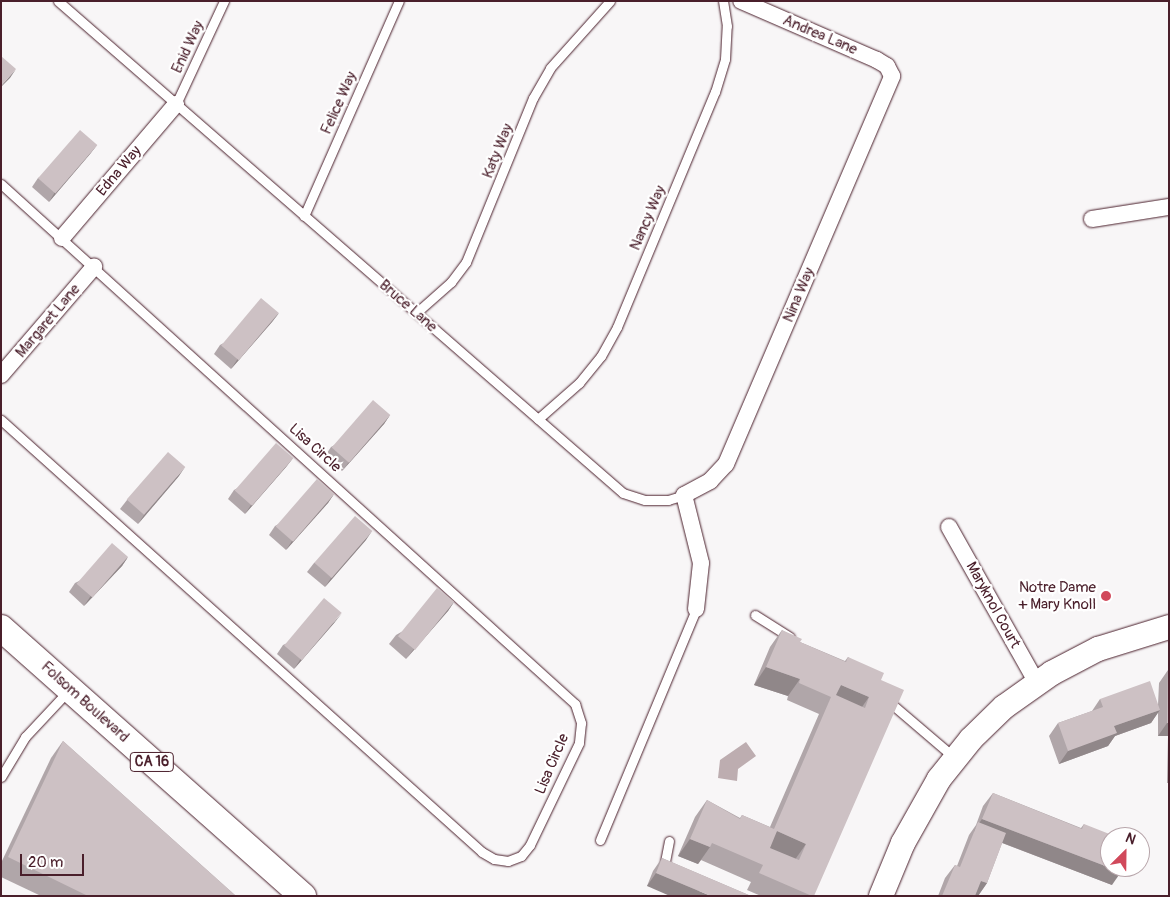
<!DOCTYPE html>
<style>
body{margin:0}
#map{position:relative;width:1170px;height:897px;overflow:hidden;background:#f8f6f7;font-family:Pangolin,sans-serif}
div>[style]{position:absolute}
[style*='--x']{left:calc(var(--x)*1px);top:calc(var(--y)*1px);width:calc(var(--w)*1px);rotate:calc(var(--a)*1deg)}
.water>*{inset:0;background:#bdadb0}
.roads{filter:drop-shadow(0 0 1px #4a1f2b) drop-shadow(0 0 1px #4a1f2b)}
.lane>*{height:9px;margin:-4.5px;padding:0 4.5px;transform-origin:4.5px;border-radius:4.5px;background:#fff}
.street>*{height:16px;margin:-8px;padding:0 8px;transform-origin:8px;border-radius:8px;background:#fff}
.secondary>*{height:24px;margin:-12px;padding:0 12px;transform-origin:12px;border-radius:12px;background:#fff}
.primary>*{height:26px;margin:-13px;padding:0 13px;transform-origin:13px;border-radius:13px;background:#fff}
.wall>*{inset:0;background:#b0a6a9}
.shaded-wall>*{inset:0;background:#908789}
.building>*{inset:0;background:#cdc1c4;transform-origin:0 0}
.dots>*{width:14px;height:14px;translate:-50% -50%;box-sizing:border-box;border:2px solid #fff;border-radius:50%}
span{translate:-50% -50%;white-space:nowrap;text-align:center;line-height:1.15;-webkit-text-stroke:4.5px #fff;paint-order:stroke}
.shield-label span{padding:1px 4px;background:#fff;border:1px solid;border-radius:4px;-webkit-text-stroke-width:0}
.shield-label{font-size:14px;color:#4a1f2b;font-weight:700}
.street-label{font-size:15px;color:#4a1f2b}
.poi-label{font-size:15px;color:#4a1f2b}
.right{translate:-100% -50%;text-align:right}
.frame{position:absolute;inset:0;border:2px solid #4a1f2b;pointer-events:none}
.north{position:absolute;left:1100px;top:827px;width:50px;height:50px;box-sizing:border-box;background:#fff;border:1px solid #b7a5aa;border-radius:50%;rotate:23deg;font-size:14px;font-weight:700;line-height:20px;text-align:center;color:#4a1f2b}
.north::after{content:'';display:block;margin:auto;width:18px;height:22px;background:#d1495b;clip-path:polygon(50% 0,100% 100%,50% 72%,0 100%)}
.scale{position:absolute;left:20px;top:854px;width:64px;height:22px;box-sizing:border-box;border:2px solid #4a1f2b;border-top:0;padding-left:6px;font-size:15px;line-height:18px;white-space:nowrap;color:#4a1f2b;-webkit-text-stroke:4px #fff;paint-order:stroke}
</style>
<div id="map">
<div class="water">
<i style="clip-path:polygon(746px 742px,756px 756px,738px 769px,737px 781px,718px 778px,720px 760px)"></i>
</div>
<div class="roads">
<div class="lane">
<i style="--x:58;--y:1;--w:749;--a:41.05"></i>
<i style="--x:623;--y:493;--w:23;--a:18"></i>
<i style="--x:645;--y:500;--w:23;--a:0"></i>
<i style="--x:668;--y:500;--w:17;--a:-17"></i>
<i style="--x:176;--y:104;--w:114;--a:-65"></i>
<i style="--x:1;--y:184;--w:775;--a:42.17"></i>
<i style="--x:575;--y:704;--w:20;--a:72"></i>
<i style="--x:581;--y:723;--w:20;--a:96"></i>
<i style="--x:579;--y:743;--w:113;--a:115.7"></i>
<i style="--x:530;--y:845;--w:14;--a:129"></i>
<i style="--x:521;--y:856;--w:14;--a:159"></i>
<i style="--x:508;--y:861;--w:14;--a:-172"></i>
<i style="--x:494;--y:859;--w:14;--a:-150"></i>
<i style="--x:482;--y:852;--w:647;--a:-138.07"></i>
<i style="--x:304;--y:216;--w:235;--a:-66.2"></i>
<i style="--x:416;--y:313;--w:47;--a:-41.5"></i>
<i style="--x:451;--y:282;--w:25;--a:-53"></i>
<i style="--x:466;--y:262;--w:177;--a:-67.8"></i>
<i style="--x:533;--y:98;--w:34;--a:-60"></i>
<i style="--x:550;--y:68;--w:90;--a:-48.2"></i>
<i style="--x:538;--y:419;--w:55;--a:-41.3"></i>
<i style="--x:579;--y:383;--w:35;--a:-51"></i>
<i style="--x:601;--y:356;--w:33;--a:-61"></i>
<i style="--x:617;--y:327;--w:255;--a:-67.4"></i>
<i style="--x:715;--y:92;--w:34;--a:-73"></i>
<i style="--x:725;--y:59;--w:33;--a:-87"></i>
<i style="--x:727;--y:26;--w:25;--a:-99"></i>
<i style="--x:755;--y:615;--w:41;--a:32.2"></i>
<i style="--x:887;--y:700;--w:89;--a:40.5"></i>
<i style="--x:1;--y:777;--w:47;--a:-59"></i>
<i style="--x:25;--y:737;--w:63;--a:-46.9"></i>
<i style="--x:600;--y:840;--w:250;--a:-67.4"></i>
<i style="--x:669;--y:841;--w:25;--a:101"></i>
<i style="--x:664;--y:866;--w:5;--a:22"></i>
</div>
<div class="street">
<i style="--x:1092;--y:219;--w:78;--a:-8.9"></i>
<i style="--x:62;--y:238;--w:176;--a:-49.6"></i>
<i style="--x:1;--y:375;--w:143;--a:-49.3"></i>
<i style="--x:949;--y:527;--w:179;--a:60.6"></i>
<i style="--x:696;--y:609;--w:46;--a:-83.8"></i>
<i style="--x:701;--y:563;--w:70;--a:-104"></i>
<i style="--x:684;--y:495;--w:30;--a:-28"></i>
<i style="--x:710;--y:481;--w:23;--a:-47"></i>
<i style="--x:726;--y:464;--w:422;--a:-66.8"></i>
<i style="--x:892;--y:76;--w:11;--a:-117"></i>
<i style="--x:887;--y:66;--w:12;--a:-149"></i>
<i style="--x:877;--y:60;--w:148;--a:-156.5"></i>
</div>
<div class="secondary">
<i style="--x:881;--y:896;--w:57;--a:-67.5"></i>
<i style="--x:903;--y:843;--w:73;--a:-60.6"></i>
<i style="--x:939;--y:779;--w:51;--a:-51.3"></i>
<i style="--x:971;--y:739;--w:46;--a:-44.1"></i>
<i style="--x:1004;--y:707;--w:59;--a:-35.3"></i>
<i style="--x:1052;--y:673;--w:52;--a:-27.6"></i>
<i style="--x:1098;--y:649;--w:74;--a:-17.2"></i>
</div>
<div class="primary">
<i style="--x:1;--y:628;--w:404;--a:41.6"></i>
</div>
</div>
<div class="wall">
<i style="clip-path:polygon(97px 145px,90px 154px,49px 202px,32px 187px,38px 178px)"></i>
<i style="clip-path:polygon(279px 313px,272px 322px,231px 369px,214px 354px,220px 345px)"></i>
<i style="clip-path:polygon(390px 415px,384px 424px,342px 471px,325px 456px,331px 447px)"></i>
<i style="clip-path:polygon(293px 458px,286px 467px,245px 514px,228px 499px,234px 490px)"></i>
<i style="clip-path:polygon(179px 476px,138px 524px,120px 509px,127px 500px)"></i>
<i style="clip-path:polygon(334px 494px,328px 503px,286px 550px,269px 535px,275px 526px)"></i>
<i style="clip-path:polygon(366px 540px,325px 587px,307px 572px,314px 563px)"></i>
<i style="clip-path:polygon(128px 557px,122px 566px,84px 606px,69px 592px,75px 583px)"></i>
<i style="clip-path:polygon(454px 602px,448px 611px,406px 659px,389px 644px,396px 635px)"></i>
<i style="clip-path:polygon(335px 622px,294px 669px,277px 654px,283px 645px)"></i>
<i style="clip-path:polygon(782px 630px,800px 642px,845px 661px,848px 657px,881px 680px,812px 896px,761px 896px,747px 890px,751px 882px,701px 860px,698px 864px,678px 856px,695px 817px,707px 800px,740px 818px,742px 815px,770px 827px,819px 714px,787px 700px,788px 696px,754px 685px,770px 647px)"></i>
<i style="clip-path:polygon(1168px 670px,1169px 783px,1167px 783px,1168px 736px,1158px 736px,1158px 712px,1151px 723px,1115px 736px,1108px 746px,1059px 764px,1049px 736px,1058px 723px,1092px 711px,1100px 699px,1158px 705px,1159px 683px)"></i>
<i style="clip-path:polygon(63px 741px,236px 896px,41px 896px,1px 877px,1px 863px,51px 758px)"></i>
<i style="clip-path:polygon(993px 793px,1081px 828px,1084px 824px,1112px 885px,1002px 843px,987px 883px,978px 896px,975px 895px,975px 896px,938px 896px,945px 878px,955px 865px,957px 866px,969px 835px,976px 825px,983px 806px)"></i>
<i style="clip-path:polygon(662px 858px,751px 896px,647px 886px,653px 871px)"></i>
</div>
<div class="shaded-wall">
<i style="clip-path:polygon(16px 69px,10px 78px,1px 87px,1px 86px)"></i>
<i style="clip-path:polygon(97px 145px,90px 154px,49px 202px,55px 192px)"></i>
<i style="clip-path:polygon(279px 313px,272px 322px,231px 369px,237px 360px)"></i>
<i style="clip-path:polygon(390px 415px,384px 424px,342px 471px,349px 462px)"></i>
<i style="clip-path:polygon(293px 458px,286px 467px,245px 514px,251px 505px)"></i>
<i style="clip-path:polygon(185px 467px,179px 476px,138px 524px,144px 515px)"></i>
<i style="clip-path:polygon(334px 494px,328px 503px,286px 550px,292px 541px)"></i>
<i style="clip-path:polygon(372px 531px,366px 540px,325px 587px,331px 578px)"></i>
<i style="clip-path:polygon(128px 557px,122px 566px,84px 606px,90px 597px)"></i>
<i style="clip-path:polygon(454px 602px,448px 611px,406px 659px,413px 650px)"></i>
<i style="clip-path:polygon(342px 613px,335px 622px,294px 669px,300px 660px)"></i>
<i style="clip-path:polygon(766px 667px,800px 679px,788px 696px,754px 685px)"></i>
<i style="clip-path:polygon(841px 685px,869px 697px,857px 714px,829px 702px)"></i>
<i style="clip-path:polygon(1160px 710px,1151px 723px,1115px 736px,1108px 746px,1059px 764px,1068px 751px,1114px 726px)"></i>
<i style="clip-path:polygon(1167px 723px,1169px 723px,1169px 735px,1168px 736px,1158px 736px)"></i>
<i style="clip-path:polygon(982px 819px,1121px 872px,1112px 885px,974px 832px,975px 829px)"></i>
<i style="clip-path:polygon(777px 831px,806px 844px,794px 861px,765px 849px)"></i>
<i style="clip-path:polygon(690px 839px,710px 847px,698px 864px,678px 856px)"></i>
<i style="clip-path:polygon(656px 873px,711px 896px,670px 896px,647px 886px)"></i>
<i style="clip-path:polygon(981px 881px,987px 883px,978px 896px,972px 894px)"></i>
</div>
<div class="building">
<i style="clip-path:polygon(1px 56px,16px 69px,1px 86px)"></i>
<i style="left:80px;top:130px;width:23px;height:64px;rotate:41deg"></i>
<i style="left:261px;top:298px;width:23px;height:62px;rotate:40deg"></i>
<i style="left:373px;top:400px;width:23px;height:63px;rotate:41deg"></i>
<i style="left:276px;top:443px;width:23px;height:63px;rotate:41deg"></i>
<i style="left:168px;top:452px;width:23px;height:63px;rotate:41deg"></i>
<i style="left:317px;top:479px;width:23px;height:63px;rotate:41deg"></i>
<i style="left:355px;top:516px;width:23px;height:62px;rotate:41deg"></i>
<i style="left:112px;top:543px;width:21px;height:54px;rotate:41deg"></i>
<i style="left:437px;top:588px;width:22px;height:62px;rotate:39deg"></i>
<i style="left:324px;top:598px;width:23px;height:62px;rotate:40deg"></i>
<i style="clip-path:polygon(evenodd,782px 630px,802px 639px,800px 642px,846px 662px,848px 657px,884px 673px,881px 680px,904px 690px,814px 896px,812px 896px,759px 873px,763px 865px,712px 843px,710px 847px,690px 839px,707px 800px,740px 819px,742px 815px,774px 829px,831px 697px,799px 683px,800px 679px,766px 667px,782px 630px,841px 685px,869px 697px,865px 708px,836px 695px,841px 685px,782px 630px,777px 831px,806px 844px,799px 860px,770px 848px,777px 831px)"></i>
<i style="clip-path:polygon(1168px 670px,1169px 723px,1167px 723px)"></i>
<i style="clip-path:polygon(1150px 681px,1160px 710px,1114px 726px,1117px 733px,1068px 751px,1058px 723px,1103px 707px,1100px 699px)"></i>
<i style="clip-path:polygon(63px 741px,236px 896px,88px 896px,8px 857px)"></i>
<i style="clip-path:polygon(993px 793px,1082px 829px,1084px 824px,1117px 837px,1110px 837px,1110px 867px,1123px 867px,1121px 872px,982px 819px)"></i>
<i style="clip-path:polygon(978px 822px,1006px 833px,987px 883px,981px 881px,975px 896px,942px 896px,955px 865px,960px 867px)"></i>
<i style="clip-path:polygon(662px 858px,751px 896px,711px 896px,656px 873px)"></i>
</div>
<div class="dots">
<i style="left:1106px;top:596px;background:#d1495b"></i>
</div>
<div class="shield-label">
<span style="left:152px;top:762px">CA 16</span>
</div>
<div class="street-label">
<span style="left:820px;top:35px;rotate:23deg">Andrea Lane</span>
<span style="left:188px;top:47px;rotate:-65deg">Enid Way</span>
<span style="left:339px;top:103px;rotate:-66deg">Felice Way</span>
<span style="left:498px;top:151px;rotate:-68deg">Katy Way</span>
<span style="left:119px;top:171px;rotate:-50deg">Edna Way</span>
<span style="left:648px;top:218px;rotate:-67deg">Nancy Way</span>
<span style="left:799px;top:295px;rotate:-67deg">Nina Way</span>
<span style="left:408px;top:306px;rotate:41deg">Bruce Lane</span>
<span style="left:48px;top:321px;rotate:-50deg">Margaret Lane</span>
<span style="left:315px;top:448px;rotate:42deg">Lisa Circle</span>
<span style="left:993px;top:605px;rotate:61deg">Maryknol Court</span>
<span style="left:85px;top:702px;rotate:42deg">Folsom Boulevard</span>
<span style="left:552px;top:764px;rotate:-67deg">Lisa Circle</span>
</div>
<div class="poi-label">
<span class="right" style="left:1096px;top:596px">Notre Dame<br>+ Mary Knoll</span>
</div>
<div class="frame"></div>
<div class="north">N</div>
<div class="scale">20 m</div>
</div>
